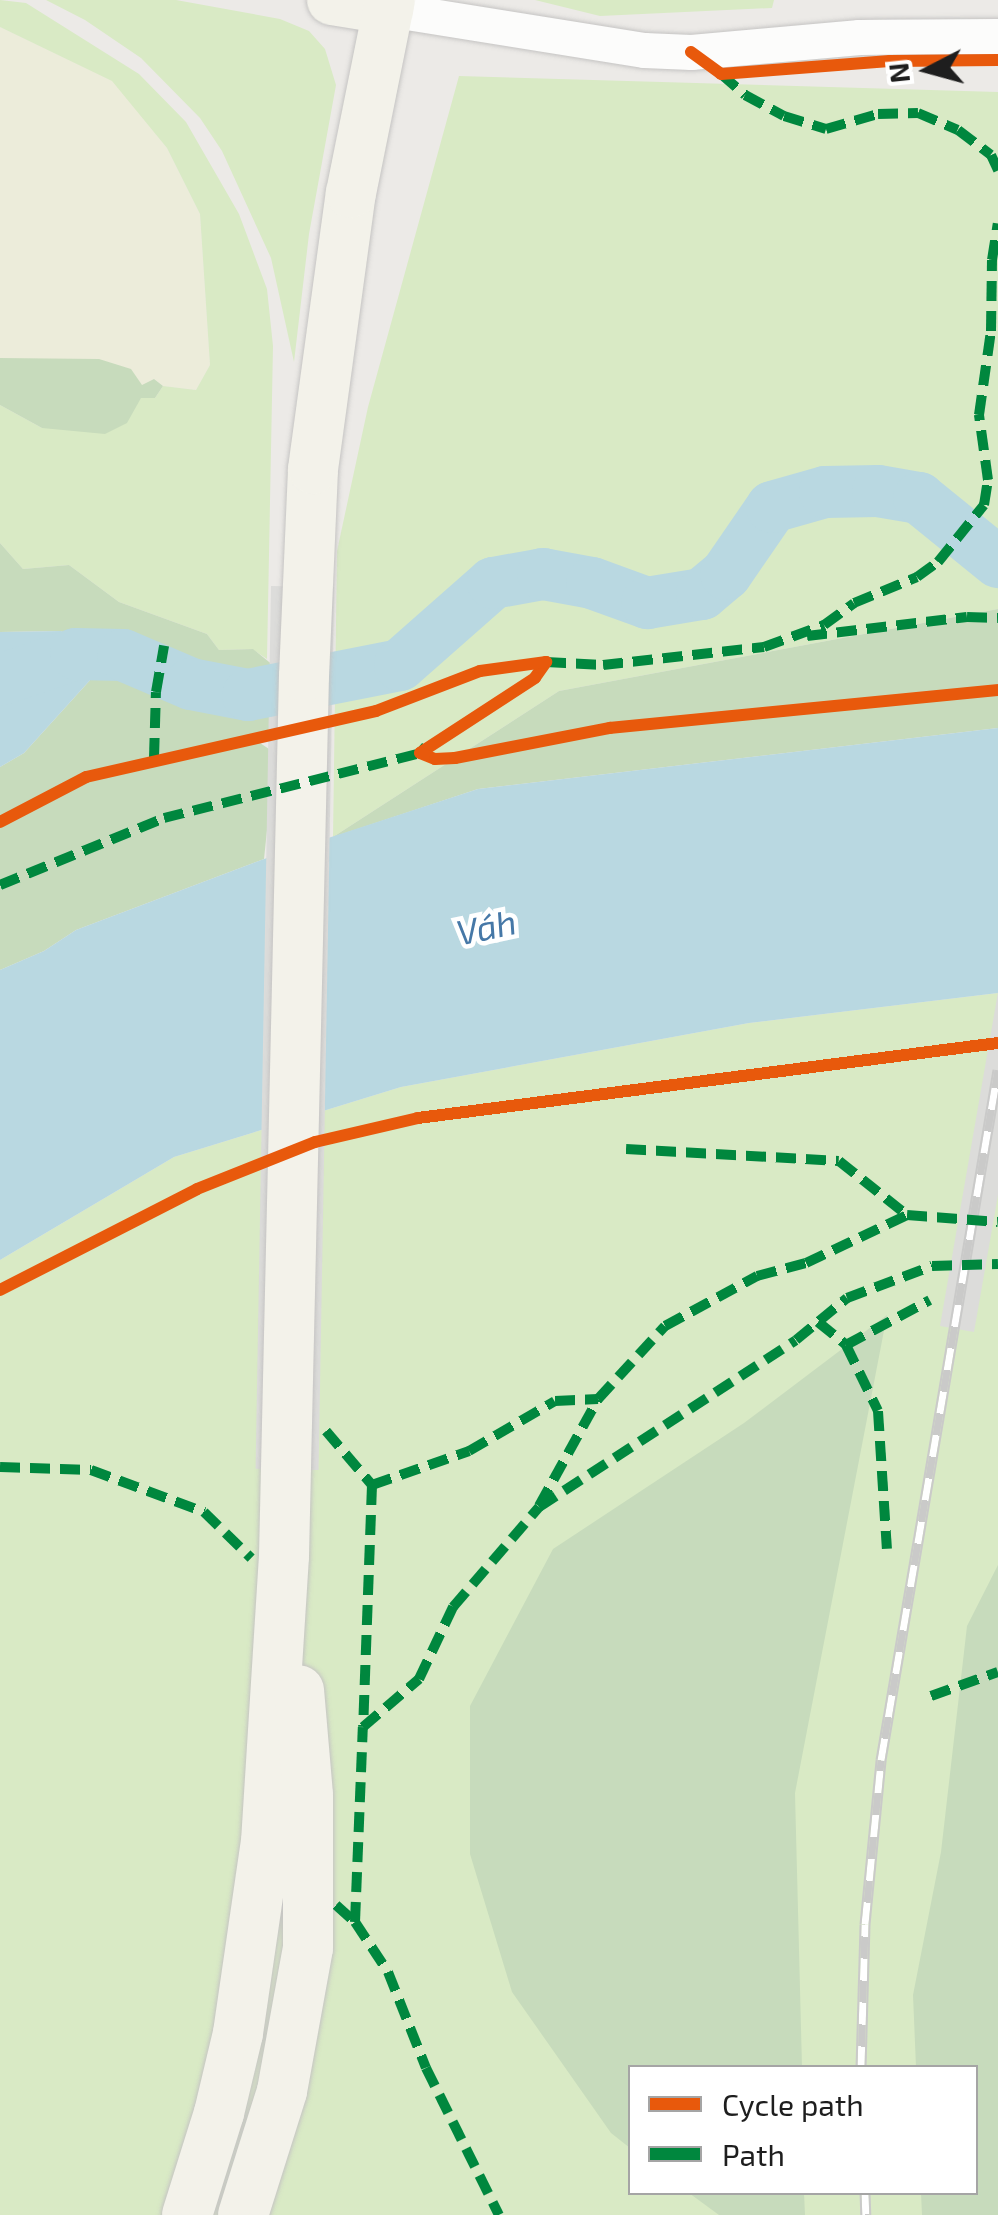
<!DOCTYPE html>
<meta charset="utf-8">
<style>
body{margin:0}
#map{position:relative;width:998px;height:2215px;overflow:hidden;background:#eceae7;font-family:"Exo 2",sans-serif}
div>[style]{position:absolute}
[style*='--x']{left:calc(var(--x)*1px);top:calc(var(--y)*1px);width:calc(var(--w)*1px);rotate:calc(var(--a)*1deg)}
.farmland>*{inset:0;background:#ececda}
.grass>*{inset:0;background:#d9eac5}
.forest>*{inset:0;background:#c7dbbc}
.water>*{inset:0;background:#b9d8e1}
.pier>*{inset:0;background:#dcdcda;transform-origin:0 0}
.river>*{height:52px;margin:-26px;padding:0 26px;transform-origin:26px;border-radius:26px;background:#b9d8e1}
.roads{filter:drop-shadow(0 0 2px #c5c4c3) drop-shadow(0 0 2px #c5c4c3)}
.street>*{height:35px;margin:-17.5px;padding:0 17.5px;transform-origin:17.5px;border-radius:17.5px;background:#fcfcfb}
.secondary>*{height:50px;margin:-25px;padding:0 25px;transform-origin:25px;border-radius:25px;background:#f3f2ea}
.rail>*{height:11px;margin-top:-5.5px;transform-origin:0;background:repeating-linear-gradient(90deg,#fff 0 22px,#cacac9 0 44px);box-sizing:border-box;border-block:2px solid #cacac9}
.quiet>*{height:10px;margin-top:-5px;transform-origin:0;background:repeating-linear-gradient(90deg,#00873e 0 20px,transparent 0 30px)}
.cycleway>*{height:12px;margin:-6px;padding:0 6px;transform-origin:6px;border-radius:6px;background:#e8590c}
span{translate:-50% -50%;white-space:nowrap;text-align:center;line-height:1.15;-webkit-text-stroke:9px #fff;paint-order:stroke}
.water-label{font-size:35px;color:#4678a7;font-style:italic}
.legend{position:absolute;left:628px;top:2065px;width:350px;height:130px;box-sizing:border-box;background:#fff;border:2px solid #a5a5a5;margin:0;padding:12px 18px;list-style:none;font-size:30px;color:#1e1e1e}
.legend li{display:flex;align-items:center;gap:20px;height:50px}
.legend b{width:50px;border:2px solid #a5a5a5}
.north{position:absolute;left:878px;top:20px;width:100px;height:100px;-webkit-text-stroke:8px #fff;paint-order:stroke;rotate:264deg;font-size:28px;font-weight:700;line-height:40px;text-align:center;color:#1e1e1e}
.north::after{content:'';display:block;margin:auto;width:35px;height:45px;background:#1e1e1e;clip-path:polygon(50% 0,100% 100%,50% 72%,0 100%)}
</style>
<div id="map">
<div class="farmland">
<i style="clip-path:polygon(0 27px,113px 81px,167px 148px,200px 214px,210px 365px,196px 390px,163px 386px,154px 379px,142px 386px,37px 361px,0 358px)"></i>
</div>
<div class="grass">
<i style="clip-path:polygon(0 0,26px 3px,139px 74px,186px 122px,239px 214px,267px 289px,273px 346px,267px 659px,252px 649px,219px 650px,207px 634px,119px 602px,69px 565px,23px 569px,0 543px,0 405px,42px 428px,141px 398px,155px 398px,163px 386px,196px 390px,210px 365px,200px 214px,167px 148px,112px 81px,0 27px)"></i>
<i style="clip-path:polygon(46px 0,176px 0,280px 19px,309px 31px,325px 49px,336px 85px,309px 234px,294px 362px,271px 258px,222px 151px,200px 118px,141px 58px,85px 20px)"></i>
<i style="clip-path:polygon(535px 0,774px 0,772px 8px,600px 16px)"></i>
<i style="clip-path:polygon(459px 76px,998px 92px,998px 609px,559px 691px,333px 837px,337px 551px,368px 407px)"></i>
<i style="clip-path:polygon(evenodd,998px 993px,998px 2215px,0 2215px,0 1260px,174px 1157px,401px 1087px,749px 1023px,998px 993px,630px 2068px,976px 2068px,976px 2192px,630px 2192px,630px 2068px)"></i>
</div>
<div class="forest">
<i style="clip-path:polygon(0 358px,99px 359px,131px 369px,142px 385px,154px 379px,163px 386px,155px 398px,141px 398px,127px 423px,105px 434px,42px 428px,0 405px)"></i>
<i style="clip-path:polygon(0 543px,23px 569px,69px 565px,119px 602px,207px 634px,219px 650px,253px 649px,274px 666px,265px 684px,279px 714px,260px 743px,275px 753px,264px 859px,76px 930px,44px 951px,0 970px,0 767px,24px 753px,92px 678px,61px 631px,0 632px)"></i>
<i style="clip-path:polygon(998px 609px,998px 728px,478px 789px,333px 837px,559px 691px)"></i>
<i style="clip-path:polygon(887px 1315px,795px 1793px,802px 2067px,630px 2068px,630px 2148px,611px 2133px,512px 1992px,470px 1854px,470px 1706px,553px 1549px,744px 1423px)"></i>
<i style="clip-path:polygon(998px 1565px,998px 2215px,922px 2215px,921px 2193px,976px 2192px,976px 2068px,916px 2067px,913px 1995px,941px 1852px,967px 1626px)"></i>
<i style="clip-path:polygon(689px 2193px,804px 2193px,805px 2215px,719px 2215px)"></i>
</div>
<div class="water">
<i style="clip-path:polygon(61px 631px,92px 678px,24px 753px,0 767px,0 632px)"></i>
<i style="clip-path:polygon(998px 728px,998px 993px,749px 1023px,401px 1087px,174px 1157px,0 1260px,0 970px,44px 951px,76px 930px,264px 859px,478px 789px)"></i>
</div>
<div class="pier">
<i style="left:271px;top:586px;width:63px;height:883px;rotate:1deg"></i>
<i style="clip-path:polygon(998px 992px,998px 1195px,974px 1332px,940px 1326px)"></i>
</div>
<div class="river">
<i style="--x:0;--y:680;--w:80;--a:-18.9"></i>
<i style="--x:76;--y:654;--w:47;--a:1.2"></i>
<i style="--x:123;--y:655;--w:74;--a:23.1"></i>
<i style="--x:191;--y:684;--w:58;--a:10.9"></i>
<i style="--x:248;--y:695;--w:155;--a:-11.2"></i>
<i style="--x:400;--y:665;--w:124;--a:-41.4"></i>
<i style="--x:493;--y:583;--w:51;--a:-10.2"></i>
<i style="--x:543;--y:574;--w:50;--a:10.4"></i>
<i style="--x:592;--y:583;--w:59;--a:20"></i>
<i style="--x:647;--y:603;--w:56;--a:-9.3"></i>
<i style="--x:702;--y:594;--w:31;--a:-40"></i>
<i style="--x:726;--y:574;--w:81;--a:-55.5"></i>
<i style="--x:772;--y:507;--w:55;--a:-15.8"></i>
<i style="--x:825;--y:492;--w:53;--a:-1.1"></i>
<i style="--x:878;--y:491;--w:42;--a:9.7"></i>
<i style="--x:919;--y:498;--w:102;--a:39"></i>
</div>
<div class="roads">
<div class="street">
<i style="--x:388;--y:9;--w:259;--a:9.1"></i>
<i style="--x:644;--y:50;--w:47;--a:2.4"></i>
<i style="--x:691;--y:52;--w:169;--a:-5.1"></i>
<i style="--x:859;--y:37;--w:139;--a:-0.4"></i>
</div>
<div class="secondary">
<i style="--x:332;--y:0;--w:57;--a:9.1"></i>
<i style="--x:187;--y:2215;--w:107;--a:-72.6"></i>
<i style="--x:219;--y:2113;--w:82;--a:-76.6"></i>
<i style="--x:238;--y:2033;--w:193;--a:-81.7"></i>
<i style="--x:266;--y:1842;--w:287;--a:-86.4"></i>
<i style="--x:284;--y:1556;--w:880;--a:-88.7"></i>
<i style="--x:304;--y:676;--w:207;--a:-87.5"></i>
<i style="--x:313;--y:469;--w:279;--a:-82.2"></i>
<i style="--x:351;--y:193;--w:197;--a:-78.6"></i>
<i style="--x:243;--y:2215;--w:130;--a:-72.5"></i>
<i style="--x:282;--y:2091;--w:145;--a:-79.7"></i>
<i style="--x:308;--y:1948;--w:153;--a:-90"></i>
<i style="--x:308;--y:1795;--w:105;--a:-94.9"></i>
</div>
</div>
<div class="rail">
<i style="--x:861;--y:2068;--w:144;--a:-88.4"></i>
<i style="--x:865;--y:1924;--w:165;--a:-84.4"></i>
<i style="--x:881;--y:1760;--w:700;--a:-80.38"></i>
<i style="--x:865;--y:2192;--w:23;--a:88"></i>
</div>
<div class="quiet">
<i style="--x:721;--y:74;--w:32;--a:41"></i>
<i style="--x:745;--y:95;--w:44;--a:28.3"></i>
<i style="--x:784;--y:116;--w:44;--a:17.2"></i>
<i style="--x:826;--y:129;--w:54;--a:-16.1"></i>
<i style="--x:878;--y:114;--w:40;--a:-1.4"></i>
<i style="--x:918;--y:113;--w:43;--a:23"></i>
<i style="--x:958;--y:130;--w:41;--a:37.1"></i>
<i style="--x:991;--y:155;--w:17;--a:65"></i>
<i style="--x:807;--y:636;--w:161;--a:-6.8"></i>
<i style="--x:967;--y:617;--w:31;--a:2"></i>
<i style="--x:541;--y:669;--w:9;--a:-54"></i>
<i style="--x:546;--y:662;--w:57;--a:3"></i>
<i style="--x:603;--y:665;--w:162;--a:-6.4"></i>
<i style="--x:764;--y:647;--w:64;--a:-20.1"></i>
<i style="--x:824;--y:625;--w:37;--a:-36"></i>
<i style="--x:854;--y:603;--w:68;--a:-22.4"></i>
<i style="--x:917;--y:577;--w:26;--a:-36"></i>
<i style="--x:938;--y:562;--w:73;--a:-51.1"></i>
<i style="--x:984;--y:505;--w:25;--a:-81"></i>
<i style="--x:988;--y:480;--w:66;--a:-97.9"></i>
<i style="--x:979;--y:415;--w:85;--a:-81.9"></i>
<i style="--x:991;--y:331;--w:71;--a:-89.2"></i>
<i style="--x:992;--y:260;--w:37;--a:-81"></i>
<i style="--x:154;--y:758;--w:66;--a:-88.3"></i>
<i style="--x:156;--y:692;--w:47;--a:-80.1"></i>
<i style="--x:0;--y:885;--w:177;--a:-22.2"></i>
<i style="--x:164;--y:818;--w:264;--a:-14.2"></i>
<i style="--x:420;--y:753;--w:9;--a:-49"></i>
<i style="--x:626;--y:1149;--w:213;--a:3.2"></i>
<i style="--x:839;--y:1161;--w:87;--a:38.5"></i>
<i style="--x:818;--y:1322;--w:36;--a:39"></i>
<i style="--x:846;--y:1345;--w:73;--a:64.1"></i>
<i style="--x:878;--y:1411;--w:138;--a:86.3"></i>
<i style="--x:846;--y:1345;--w:95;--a:-28.2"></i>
<i style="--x:326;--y:1431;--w:71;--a:49.6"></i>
<i style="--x:372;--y:1485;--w:242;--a:92.1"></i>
<i style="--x:0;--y:1467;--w:91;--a:1.9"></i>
<i style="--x:91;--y:1470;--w:121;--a:20.4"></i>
<i style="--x:204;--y:1512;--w:66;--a:44.4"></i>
<i style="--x:372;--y:1485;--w:103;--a:-19.3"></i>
<i style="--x:469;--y:1451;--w:99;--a:-30.2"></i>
<i style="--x:555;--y:1401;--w:43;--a:-2.7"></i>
<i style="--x:539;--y:1506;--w:122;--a:-61.1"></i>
<i style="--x:598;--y:1399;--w:99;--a:-47.5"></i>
<i style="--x:665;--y:1326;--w:105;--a:-28.5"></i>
<i style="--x:757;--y:1276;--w:51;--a:-14.9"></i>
<i style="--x:806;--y:1263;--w:112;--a:-25.4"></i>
<i style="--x:907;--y:1215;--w:91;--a:4.4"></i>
<i style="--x:931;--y:1696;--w:71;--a:-19.7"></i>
<i style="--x:336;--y:1905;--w:25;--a:42"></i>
<i style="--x:355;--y:1922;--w:60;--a:56.6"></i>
<i style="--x:388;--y:1972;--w:103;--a:68.4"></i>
<i style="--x:426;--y:2068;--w:164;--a:63.6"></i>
<i style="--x:355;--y:1922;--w:195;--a:-87.7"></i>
<i style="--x:363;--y:1727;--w:74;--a:-40.6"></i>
<i style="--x:419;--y:1679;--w:80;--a:-64.7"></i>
<i style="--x:453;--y:1607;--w:132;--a:-49.3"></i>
<i style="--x:539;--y:1507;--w:306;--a:-33"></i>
<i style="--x:796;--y:1340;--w:66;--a:-39.5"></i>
<i style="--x:847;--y:1298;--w:91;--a:-20.6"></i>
<i style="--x:932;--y:1266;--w:66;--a:-1.7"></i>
</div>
<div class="cycleway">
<i style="--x:691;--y:52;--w:37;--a:36"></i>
<i style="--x:721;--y:74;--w:169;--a:-4.4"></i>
<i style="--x:890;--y:61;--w:108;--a:-0.5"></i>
<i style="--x:546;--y:662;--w:19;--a:125"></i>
<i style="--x:535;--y:678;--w:137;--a:146.9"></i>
<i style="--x:420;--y:753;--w:16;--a:22"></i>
<i style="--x:435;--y:759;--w:20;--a:-3"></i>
<i style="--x:455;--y:758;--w:158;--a:-11"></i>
<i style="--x:610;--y:728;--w:390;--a:-5.6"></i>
<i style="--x:0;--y:822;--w:97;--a:-27.6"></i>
<i style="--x:86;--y:777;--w:297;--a:-12.8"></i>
<i style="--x:376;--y:711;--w:111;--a:-21"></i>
<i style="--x:480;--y:671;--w:67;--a:-7.8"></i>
<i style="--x:0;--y:1290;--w:221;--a:-27.1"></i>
<i style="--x:197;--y:1189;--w:127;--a:-21.7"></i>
<i style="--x:315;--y:1142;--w:106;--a:-13.1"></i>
<i style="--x:418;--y:1118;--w:585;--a:-7.37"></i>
</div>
<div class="water-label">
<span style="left:486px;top:926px;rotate:-12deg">Váh</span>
</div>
<ul class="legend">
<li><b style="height:12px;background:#e8590c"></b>Cycle path</li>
<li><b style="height:12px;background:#00873e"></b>Path</li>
</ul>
<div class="north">N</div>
</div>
